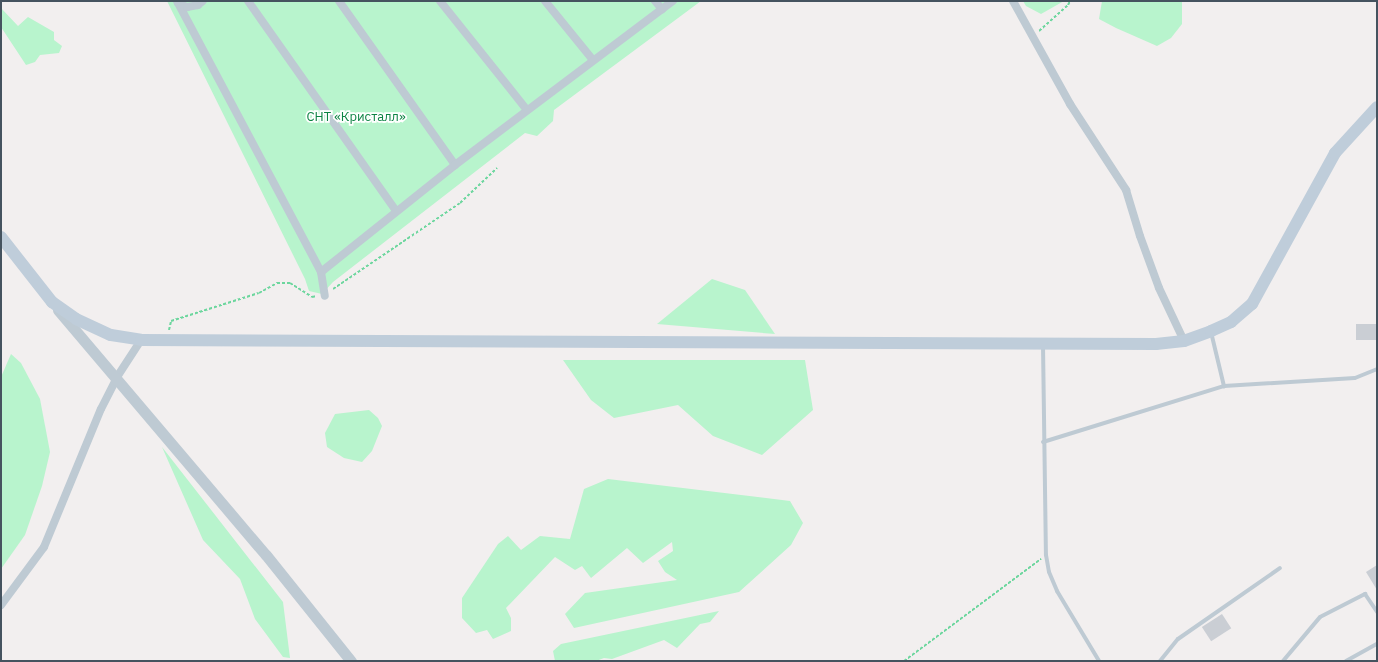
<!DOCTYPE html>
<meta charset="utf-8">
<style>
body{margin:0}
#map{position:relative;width:1378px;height:662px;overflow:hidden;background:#f2efef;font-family:"IBM Plex Sans",sans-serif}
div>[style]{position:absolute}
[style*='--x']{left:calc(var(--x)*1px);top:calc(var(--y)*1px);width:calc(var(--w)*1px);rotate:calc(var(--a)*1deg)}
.green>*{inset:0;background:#b8f4cd}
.building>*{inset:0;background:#caced4;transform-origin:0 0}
.path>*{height:2px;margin-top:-1px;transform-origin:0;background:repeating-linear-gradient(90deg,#6dd69e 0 3px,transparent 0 5px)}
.service>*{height:4px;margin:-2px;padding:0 2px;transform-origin:2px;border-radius:2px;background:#becad3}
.minor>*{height:8px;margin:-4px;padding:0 4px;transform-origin:4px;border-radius:4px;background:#becad3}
.tertiary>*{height:11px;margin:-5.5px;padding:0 5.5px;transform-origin:5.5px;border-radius:5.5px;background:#becad3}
.secondary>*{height:12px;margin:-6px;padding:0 6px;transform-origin:6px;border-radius:6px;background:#bfcdda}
span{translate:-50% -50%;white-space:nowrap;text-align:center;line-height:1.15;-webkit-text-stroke:3.5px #fff;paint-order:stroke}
.park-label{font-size:13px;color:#0d8343}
.frame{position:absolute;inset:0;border:2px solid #45535f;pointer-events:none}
</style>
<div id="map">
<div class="green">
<i style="clip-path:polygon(167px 1px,701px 1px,554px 110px,553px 121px,537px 136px,525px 133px,333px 282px,322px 294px,309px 291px,305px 279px)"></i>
<i style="clip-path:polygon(1023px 1px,1064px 1px,1041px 14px,1026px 6px)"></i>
<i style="clip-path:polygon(1102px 1px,1182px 1px,1182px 24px,1171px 38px,1157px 46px,1116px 28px,1099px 19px)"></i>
<i style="clip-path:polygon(1px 8px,18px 26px,28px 17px,54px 32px,54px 40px,62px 46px,59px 53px,40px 55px,35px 62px,26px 65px,1px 27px)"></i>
<i style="clip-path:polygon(712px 279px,745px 290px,775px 334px,657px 324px)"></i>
<i style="clip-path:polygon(11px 354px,21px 363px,40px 399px,50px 452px,42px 486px,25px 535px,1px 569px,1px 377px)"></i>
<i style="clip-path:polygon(563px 360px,805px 360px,813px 410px,762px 455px,713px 436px,678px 405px,614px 418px,591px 400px)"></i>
<i style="clip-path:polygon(369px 410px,378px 418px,382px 426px,372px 451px,362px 462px,344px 458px,327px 447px,325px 433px,335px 414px)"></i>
<i style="clip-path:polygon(162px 447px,283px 602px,290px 658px,283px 657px,255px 619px,240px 579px,203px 540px)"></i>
<i style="clip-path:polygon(608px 479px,790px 501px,803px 523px,791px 545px,739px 592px,574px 628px,565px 614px,585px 593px,677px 580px,665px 572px,658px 561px,673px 551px,672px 542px,643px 563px,627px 548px,591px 578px,582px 566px,575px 570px,555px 557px,506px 608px,511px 618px,511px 631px,493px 639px,487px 630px,476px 633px,462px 618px,462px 598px,498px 544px,508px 536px,521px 550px,540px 536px,570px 539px,584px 489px)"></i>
<i style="clip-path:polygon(719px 611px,710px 622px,700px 624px,677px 648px,664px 640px,612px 659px,604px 658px,596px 661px,555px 661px,553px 651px,561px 644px)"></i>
</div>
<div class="building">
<i style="left:1377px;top:324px;width:16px;height:21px;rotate:90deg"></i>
<i style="clip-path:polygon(1377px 565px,1377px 590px,1366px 572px)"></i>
<i style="left:1222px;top:614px;width:17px;height:24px;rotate:57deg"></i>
</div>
<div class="path">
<i style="--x:1039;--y:31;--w:39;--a:-42"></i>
<i style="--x:1068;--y:5;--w:4;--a:-63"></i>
<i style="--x:333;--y:289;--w:153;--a:-34.1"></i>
<i style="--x:460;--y:203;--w:51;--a:-43.4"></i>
<i style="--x:169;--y:330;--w:9;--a:-77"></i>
<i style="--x:171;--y:321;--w:92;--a:-17.7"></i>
<i style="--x:259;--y:293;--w:21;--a:-29"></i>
<i style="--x:277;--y:283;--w:13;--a:0"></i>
<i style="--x:290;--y:283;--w:26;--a:32"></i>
<i style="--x:312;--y:297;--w:5;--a:-11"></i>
<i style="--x:904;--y:661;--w:171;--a:-36.7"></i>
</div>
<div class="service">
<i style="--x:1211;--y:332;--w:56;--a:76.5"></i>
<i style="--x:1043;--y:345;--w:210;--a:89.2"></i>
<i style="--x:1046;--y:555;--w:17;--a:80"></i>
<i style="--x:1049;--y:572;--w:21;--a:67"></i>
<i style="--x:1057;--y:591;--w:82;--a:59"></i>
<i style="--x:1043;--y:442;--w:189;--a:-17.2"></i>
<i style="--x:1224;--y:386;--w:131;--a:-3.5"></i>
<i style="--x:1355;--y:378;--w:24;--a:-22"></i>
<i style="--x:1160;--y:661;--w:28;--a:-51"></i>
<i style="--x:1178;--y:639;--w:124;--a:-34.8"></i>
<i style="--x:1283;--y:661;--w:57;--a:-49.9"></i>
<i style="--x:1320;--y:617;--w:51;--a:-27.1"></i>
<i style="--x:1365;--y:594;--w:22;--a:56"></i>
<i style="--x:1346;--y:661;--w:35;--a:-29"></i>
</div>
<div class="minor">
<i style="--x:177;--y:1;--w:307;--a:62"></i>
<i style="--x:321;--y:272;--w:24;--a:81"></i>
<i style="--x:248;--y:1;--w:257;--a:54.8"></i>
<i style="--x:339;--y:1;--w:201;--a:54.7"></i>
<i style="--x:440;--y:1;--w:139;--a:51.4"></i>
<i style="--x:545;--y:1;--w:76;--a:50.9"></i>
<i style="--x:655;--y:1;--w:11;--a:49"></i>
<i style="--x:1013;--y:1;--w:118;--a:61"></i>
<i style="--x:1070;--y:104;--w:103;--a:56.9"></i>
<i style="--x:1126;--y:190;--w:48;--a:73.1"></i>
<i style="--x:1140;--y:236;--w:55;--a:69.9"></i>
<i style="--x:1159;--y:288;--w:59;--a:64.7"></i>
<i style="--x:178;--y:3;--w:10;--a:24"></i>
<i style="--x:187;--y:7;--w:11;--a:-10"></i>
<i style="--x:198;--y:5;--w:6;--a:-39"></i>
<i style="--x:321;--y:272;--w:171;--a:-38.6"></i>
<i style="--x:455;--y:165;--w:273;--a:-37"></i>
<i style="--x:1;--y:605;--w:72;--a:-53.4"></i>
<i style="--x:44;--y:547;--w:149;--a:-67.6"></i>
<i style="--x:101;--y:409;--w:36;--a:-63"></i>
<i style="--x:117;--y:377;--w:44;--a:-57"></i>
</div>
<div class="tertiary">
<i style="--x:58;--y:310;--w:321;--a:49.7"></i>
<i style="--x:266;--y:555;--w:136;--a:51.3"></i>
</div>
<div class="secondary">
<i style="--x:1;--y:237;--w:83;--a:51.9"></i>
<i style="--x:52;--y:302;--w:29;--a:35"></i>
<i style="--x:76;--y:319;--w:38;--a:25"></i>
<i style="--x:111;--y:335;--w:30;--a:9"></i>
<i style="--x:141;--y:340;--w:1015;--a:0.23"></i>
<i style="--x:1156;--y:344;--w:28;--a:-6"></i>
<i style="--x:1184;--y:341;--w:29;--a:-20"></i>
<i style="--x:1211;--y:331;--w:22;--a:-24"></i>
<i style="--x:1231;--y:322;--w:28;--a:-41"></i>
<i style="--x:1252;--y:304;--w:172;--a:-61.2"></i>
<i style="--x:1335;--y:153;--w:62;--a:-47.6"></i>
</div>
<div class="park-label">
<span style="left:356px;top:117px">СНТ «Кристалл»</span>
</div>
<div class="frame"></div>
</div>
